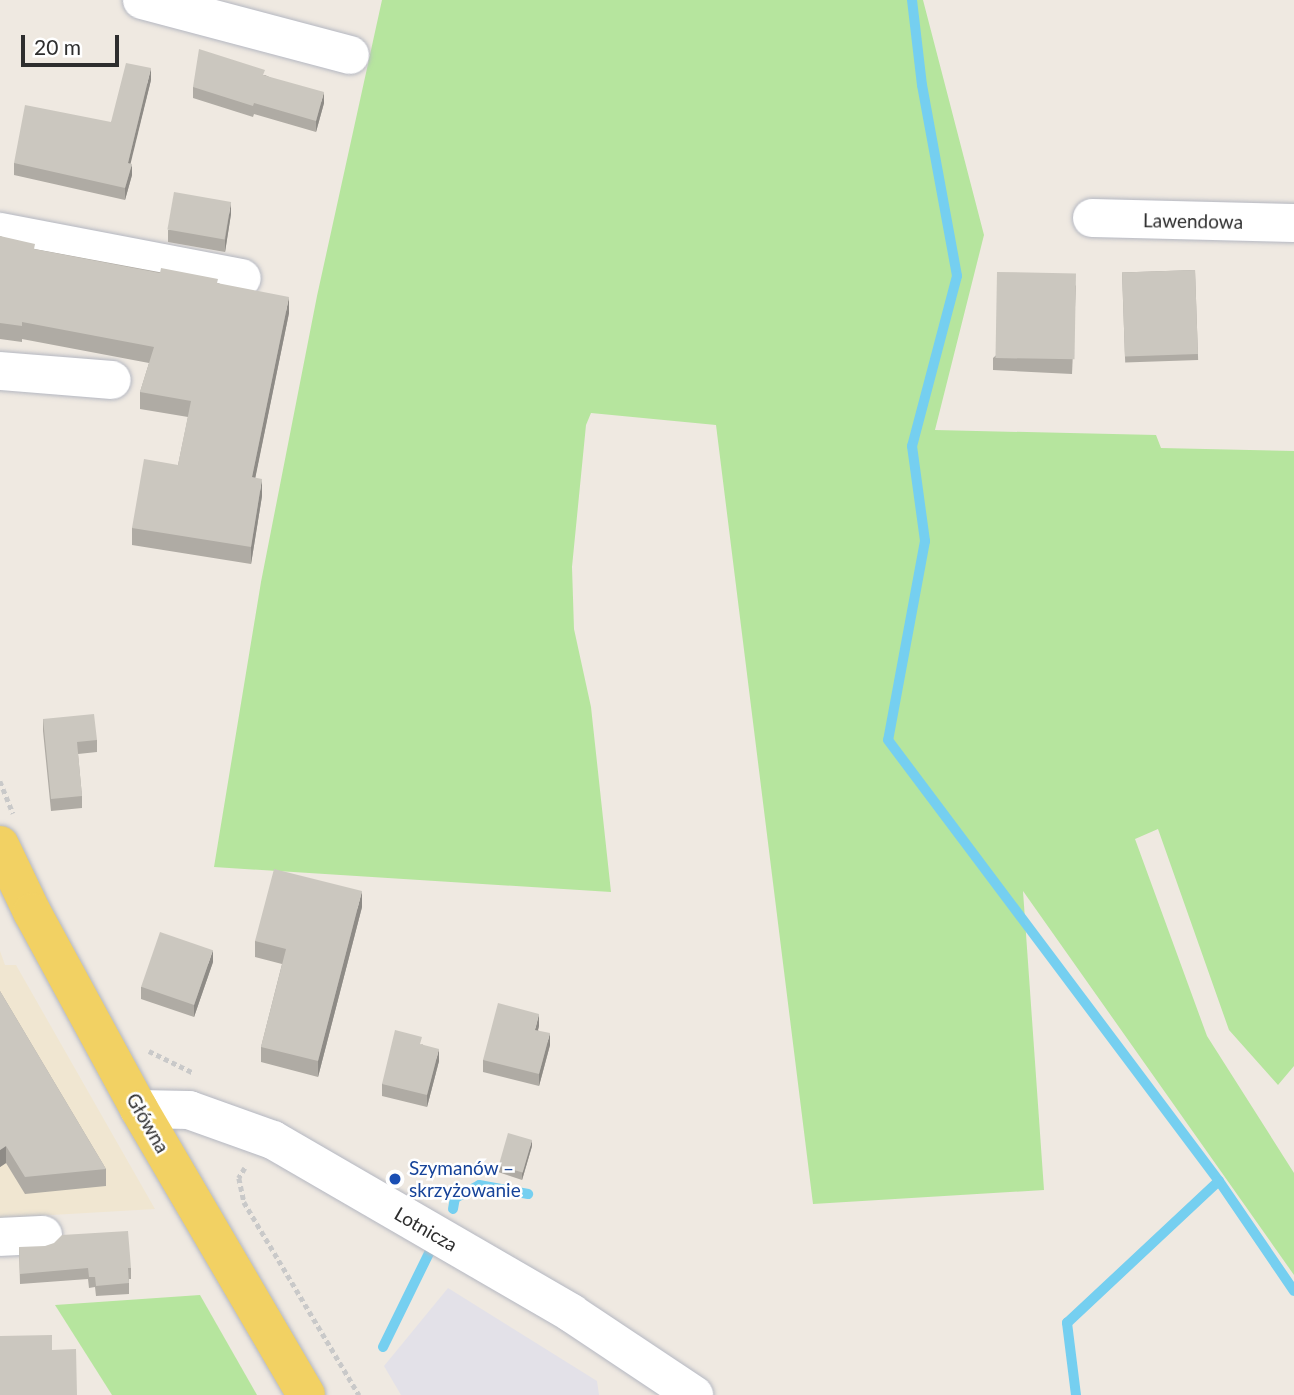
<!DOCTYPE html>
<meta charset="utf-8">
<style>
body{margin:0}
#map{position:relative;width:1294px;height:1395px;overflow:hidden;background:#efe9e1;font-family:Lato,sans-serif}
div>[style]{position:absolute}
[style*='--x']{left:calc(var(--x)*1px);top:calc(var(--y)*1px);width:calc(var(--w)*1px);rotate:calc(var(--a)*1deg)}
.industrial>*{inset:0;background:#e3e1e8}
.education>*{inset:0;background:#f0e6d1}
.green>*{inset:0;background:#b6e59e}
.stream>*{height:10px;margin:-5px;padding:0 5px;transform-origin:5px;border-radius:5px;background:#75cff0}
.path>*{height:4.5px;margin-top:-2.25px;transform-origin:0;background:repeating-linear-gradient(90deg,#c9c9c9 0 5px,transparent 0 8.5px)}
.roads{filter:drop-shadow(0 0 2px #b4b7c1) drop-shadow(0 0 2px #b4b7c1)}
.minor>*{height:38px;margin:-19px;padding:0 19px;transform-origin:19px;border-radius:19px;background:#fff}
.major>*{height:38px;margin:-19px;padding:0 19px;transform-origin:19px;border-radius:19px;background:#f2d163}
.wall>*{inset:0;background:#afaba4;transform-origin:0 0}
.shaded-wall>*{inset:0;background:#8e8b86}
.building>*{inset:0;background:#cbc7bf;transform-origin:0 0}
.dots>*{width:19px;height:19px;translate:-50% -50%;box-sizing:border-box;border:4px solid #fff;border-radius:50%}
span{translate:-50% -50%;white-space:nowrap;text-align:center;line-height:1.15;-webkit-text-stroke:5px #fff;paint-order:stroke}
.street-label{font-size:19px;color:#2e2e2e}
.transit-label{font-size:19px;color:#164399}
.left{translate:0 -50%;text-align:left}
.scale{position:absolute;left:21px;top:35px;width:98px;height:32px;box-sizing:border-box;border:4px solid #2e2e2e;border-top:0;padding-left:9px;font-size:21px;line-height:24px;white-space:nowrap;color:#2e2e2e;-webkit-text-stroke:5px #fff;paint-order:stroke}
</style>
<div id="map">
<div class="industrial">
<i style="clip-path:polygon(448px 1288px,597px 1381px,599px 1395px,401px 1395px,384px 1366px)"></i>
</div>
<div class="education">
<i style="clip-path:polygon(0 951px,5px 965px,16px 965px,155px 1209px,0 1218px)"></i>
</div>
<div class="green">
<i style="clip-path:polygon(382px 0,923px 0,984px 235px,935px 430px,1156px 435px,1161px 448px,1294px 451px,1294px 1066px,1278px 1085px,1229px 1030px,1158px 829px,1135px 839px,1207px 1036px,1294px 1173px,1294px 1275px,1023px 891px,1044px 1190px,813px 1204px,716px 425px,591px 413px,586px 425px,572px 567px,574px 629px,591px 707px,611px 892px,214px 867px,261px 582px,317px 296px)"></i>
<i style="clip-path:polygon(200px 1295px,257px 1395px,112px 1395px,55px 1305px)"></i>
</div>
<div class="stream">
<i style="--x:912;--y:0;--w:86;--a:83.3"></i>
<i style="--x:922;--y:85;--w:194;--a:79.6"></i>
<i style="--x:957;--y:276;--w:176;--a:104.8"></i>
<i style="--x:912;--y:446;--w:96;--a:82.2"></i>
<i style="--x:925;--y:541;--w:202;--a:100.5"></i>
<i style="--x:888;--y:740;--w:551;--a:53.11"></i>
<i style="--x:1219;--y:1181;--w:133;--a:55.7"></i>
<i style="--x:453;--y:1209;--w:11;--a:-80"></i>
<i style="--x:455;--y:1198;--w:27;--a:-28"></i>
<i style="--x:479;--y:1185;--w:50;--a:10.4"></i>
<i style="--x:383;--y:1347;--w:105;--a:-63.9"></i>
<i style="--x:1076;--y:1395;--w:73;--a:-97.1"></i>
<i style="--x:1067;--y:1323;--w:208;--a:-43.1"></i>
</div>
<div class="path">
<i style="--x:0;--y:781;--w:35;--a:68"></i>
<i style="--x:149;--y:1051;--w:50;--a:26.1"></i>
<i style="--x:245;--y:1168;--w:12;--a:121"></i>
<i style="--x:239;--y:1178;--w:25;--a:78"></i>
<i style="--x:244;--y:1202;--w:225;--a:59.2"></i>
</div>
<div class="roads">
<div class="minor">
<i style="--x:142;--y:0;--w:215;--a:14.8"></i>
<i style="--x:1092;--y:218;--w:202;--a:1.4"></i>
<i style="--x:0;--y:232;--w:246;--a:10.8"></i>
<i style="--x:0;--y:371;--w:112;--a:4.6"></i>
<i style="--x:139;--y:1109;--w:50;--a:1.1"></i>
<i style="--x:189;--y:1110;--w:89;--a:19.7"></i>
<i style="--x:273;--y:1140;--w:345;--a:30.1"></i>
<i style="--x:571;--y:1313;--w:148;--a:33.7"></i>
<i style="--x:0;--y:1237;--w:43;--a:-2.7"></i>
</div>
<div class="major">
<i style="--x:0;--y:845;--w:74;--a:64.5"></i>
<i style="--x:32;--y:912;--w:224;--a:61.5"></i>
<i style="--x:139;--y:1109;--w:331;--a:59.7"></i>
</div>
</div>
<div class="wall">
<i style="clip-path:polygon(265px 75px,324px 103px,316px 132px,254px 114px,253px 117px,193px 98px,193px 87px)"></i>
<i style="clip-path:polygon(151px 80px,130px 163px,132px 175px,125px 200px,14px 175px,14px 163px,111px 122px)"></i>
<i style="clip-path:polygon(231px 214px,225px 252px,168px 242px,168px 230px)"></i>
<i style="clip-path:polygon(0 236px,35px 249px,218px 283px,289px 313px,255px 478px,262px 496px,251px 564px,132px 545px,132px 528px,178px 465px,188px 417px,140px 409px,140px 392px,149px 363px,22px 339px,22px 342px,0 339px)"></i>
<i style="left:1195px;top:270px;width:90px;height:73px;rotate:88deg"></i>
<i style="clip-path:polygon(1076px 285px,1072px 374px,993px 370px,993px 358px)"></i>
<i style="clip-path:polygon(43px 719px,97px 740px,97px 752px,78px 754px,82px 796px,82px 808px,51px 811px,43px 731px)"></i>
<i style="clip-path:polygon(362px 907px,318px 1077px,261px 1062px,261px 1047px,282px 964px,255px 957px,255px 941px)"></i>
<i style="clip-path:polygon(213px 962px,194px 1017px,141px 999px,141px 987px)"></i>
<i style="clip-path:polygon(0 991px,106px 1169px,106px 1186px,25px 1194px,6px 1163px,0 1167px)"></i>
<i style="clip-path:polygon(539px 1026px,538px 1030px,550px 1045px,539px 1086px,483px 1072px,483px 1060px)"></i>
<i style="clip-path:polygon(422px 1044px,439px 1061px,427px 1107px,382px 1096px,382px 1084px)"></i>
<i style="clip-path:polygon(532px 1146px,522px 1180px,498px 1172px,498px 1166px)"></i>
<i style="clip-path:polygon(19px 1247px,131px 1268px,131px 1279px,129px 1279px,129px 1294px,96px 1296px,95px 1287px,89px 1288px,88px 1279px,20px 1284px)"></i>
</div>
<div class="shaded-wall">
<i style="clip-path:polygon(151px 68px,151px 80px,128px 174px,128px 163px)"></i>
<i style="clip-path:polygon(324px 92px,324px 103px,316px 132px,316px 121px)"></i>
<i style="clip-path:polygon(132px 164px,132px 175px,125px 200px,125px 188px)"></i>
<i style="clip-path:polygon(231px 202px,231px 214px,225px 252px,225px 241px)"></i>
<i style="clip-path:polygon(289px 297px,289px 313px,252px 494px,252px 477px)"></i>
<i style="clip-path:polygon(262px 479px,262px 496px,251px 564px,251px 547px)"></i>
<i style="clip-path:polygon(362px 891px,362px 907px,318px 1077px,318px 1061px)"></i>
<i style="clip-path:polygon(213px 950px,213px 962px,194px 1017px,194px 1005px)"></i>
<i style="clip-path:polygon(539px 1014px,539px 1026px,535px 1041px,535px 1030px)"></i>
<i style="clip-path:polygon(550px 1033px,550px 1045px,539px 1086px,539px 1074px)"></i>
<i style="clip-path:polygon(439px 1049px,439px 1061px,427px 1107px,427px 1095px)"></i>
<i style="clip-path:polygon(532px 1140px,532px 1146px,522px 1180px,522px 1174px)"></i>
<i style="clip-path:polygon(6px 1146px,6px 1163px,0 1167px,0 1150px)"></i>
</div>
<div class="building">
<i style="clip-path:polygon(199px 49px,265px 70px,263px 75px,324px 92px,316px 121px,254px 103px,253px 106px,193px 87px)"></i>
<i style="clip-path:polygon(126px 63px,151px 68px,128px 163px,132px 164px,125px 188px,14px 163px,25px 105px,111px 122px)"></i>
<i style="left:174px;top:192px;width:58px;height:38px;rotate:10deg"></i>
<i style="clip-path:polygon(0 236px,35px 244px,34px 249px,160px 273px,161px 268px,218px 279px,217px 283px,289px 297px,252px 477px,262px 479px,251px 547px,132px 528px,144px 459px,178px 465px,191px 401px,140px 392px,154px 347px,22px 322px,22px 326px,0 323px)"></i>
<i style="left:1195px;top:270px;width:84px;height:73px;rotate:88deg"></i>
<i style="left:997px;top:272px;width:79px;height:86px;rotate:1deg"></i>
<i style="clip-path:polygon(94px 714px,97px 740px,77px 742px,82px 796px,51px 799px,43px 719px)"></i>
<i style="clip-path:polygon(274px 869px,362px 891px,318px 1061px,261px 1047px,286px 949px,255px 941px)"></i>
<i style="left:160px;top:932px;width:56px;height:58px;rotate:19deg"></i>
<i style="clip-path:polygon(0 991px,106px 1169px,25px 1177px,6px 1146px,0 1150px)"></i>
<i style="clip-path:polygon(498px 1003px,539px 1014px,535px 1030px,550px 1033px,539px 1074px,483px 1060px)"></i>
<i style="clip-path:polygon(395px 1030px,422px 1037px,420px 1044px,439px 1049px,427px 1095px,382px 1084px)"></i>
<i style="left:508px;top:1133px;width:25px;height:34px;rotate:16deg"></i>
<i style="clip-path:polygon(128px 1231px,131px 1268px,128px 1268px,129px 1283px,96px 1286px,95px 1277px,89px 1277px,88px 1268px,20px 1274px,19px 1247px,45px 1246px,54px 1243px,62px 1235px)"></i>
<i style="clip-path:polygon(52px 1335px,52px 1350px,76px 1349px,77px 1395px,0 1395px,0 1336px)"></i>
</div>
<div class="dots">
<i style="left:395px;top:1179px;background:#1a4fb4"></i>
</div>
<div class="street-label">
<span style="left:1193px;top:221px;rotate:1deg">Lawendowa</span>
<span style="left:148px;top:1123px;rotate:60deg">Główna</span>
<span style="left:426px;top:1229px;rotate:30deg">Lotnicza</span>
</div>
<div class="transit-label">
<span class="left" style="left:409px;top:1179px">Szymanów –<br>skrzyżowanie</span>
</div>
<div class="scale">20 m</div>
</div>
